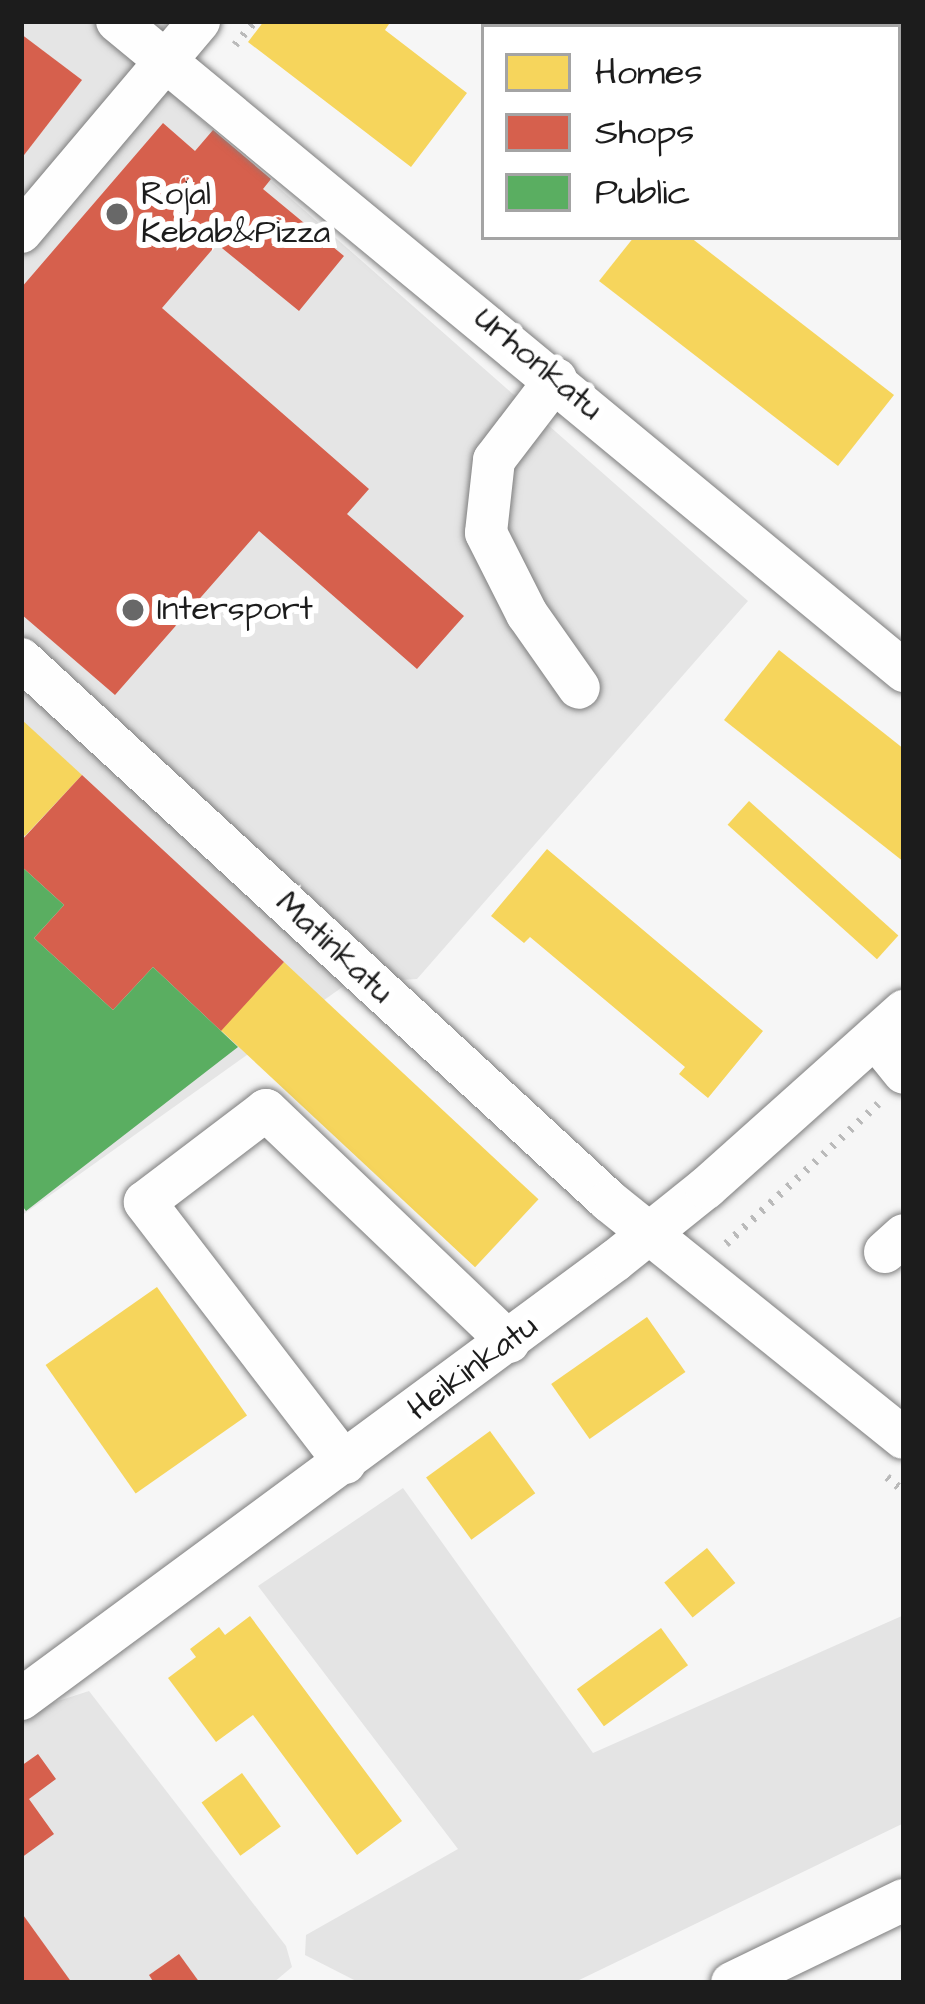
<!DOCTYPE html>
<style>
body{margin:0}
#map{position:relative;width:925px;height:2004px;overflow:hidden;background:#f6f6f6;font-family:"Architects Daughter",sans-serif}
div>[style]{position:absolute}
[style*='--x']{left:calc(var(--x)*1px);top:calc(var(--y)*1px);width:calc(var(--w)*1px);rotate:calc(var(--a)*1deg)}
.built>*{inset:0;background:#e5e5e5}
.green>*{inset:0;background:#e4e4e4}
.homes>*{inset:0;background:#f6d55c;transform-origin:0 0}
.shops>*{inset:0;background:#d6604d}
.public>*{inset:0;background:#5aae61}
.path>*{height:8px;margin-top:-4px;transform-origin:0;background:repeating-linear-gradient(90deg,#bababa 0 3px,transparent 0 12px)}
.roads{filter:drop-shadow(0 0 3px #7e7e7e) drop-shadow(0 0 3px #7e7e7e)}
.minor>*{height:42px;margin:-21px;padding:0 21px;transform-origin:21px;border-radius:21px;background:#fefefe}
.dots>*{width:33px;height:33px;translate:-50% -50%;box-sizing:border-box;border:6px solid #fff;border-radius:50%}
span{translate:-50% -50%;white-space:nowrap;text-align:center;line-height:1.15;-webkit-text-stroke:12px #fff;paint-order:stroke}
.poi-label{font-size:33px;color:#1c1c1c}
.left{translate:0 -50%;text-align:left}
.street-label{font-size:33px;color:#1c1c1c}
.frame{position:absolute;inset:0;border:24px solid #1c1c1c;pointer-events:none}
.legend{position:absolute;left:481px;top:24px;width:420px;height:216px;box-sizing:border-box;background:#fff;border:3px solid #a4a4a4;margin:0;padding:15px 21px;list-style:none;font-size:36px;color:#1c1c1c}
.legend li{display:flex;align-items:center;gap:24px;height:60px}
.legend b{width:60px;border:3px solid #a4a4a4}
</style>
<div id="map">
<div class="built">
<i style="clip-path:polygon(21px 21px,168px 21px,136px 62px,748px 601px,417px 979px,348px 983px,21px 1216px)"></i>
<i style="clip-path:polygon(89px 1691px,286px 1946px,292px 1967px,273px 1983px,21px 1983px,21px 1713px)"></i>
</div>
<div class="green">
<i style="clip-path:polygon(403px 1488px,593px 1753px,904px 1615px,904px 1823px,573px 1983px,360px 1983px,305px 1955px,306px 1935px,458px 1849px,258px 1586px)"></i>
</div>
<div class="homes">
<i style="clip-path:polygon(264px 21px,391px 21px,385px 30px,467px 93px,411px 167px,248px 42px)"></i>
<i style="left:898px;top:65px;width:8px;height:133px;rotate:40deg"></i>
<i style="clip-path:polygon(634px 237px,690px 237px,894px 395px,838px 466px,599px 281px)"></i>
<i style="clip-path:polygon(779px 650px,904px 749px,904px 862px,724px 720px)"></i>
<i style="clip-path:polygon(21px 719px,82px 775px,25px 836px,21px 832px)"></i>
<i style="left:749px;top:801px;width:201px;height:32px;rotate:42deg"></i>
<i style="clip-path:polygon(547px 849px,763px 1031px,708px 1098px,679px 1074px,685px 1067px,530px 937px,524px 943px,491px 916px)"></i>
<i style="left:284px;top:962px;width:348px;height:93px;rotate:43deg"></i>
<i style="left:157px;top:1287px;width:157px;height:136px;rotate:55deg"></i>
<i style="left:647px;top:1317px;width:67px;height:117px;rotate:55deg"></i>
<i style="left:490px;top:1431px;width:77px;height:79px;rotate:54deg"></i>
<i style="left:707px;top:1548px;width:45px;height:55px;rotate:51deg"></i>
<i style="clip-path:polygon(250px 1616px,402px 1821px,357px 1855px,253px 1715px,216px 1742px,168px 1678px,196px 1657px,190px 1649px,219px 1627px,225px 1635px)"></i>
<i style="left:661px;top:1628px;width:46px;height:104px;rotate:54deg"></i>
<i style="left:242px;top:1773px;width:66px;height:50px;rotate:54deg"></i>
</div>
<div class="shops">
<i style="clip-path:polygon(21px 34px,82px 80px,21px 159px)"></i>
<i style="clip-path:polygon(163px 123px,195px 151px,213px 130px,271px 179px,263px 189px,344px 256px,299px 311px,217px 244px,162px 308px,369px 489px,347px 514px,464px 616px,417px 669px,259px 531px,115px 695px,21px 614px,21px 288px)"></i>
<i style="clip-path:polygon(82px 775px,284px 962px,221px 1031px,153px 967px,113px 1010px,34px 938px,64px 905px,21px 866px,21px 841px)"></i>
<i style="clip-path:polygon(38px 1754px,56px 1779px,29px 1799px,54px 1834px,21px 1858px,21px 1766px)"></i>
<i style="clip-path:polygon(21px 1912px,72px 1983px,21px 1983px)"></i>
<i style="clip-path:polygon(179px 1954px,200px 1983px,154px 1983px,149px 1975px)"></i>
</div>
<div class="public">
<i style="clip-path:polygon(21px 866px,64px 905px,34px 938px,113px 1010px,153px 967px,238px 1047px,26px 1211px,21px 1204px)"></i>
</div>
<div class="path">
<i style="--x:235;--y:45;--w:31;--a:-50"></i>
<i style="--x:726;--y:1244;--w:207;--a:-42.6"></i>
<i style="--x:887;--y:1477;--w:23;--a:41"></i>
</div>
<div class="roads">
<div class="minor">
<i style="--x:117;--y:21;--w:1021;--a:39.55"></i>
<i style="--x:21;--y:232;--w:276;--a:-49.8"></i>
<i style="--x:556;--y:379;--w:102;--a:127.4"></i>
<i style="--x:494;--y:460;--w:73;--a:96.3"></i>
<i style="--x:486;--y:533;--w:91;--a:63.2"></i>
<i style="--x:527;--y:614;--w:90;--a:54.9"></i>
<i style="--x:21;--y:659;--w:800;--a:42.67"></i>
<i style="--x:609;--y:1201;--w:378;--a:38.8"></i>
<i style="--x:875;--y:1037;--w:46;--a:51.1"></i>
<i style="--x:885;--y:1252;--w:25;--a:-42"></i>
<i style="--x:345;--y:1463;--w:329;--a:-127.5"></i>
<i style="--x:145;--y:1202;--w:152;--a:-37.2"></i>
<i style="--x:266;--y:1110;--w:336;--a:43.7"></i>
<i style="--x:21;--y:1699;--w:739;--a:-36.42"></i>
<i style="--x:616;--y:1260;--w:115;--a:-38.7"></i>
<i style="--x:706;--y:1188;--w:266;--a:-41.8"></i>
<i style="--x:732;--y:1983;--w:191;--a:-25.8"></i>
</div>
</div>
<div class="dots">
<i style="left:117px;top:214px;background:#686868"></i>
<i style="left:133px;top:610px;background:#686868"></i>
</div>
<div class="poi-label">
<span class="left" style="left:141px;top:214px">Rojal<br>Kebab&amp;Pizza</span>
<span class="left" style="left:157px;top:610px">Intersport</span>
</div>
<div class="street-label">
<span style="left:538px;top:364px;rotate:40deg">Urhonkatu</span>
<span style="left:334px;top:948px;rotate:43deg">Matinkatu</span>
<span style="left:473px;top:1368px;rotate:-37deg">Heikinkatu</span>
</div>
<div class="frame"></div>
<ul class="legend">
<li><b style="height:33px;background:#f6d55c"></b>Homes</li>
<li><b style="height:33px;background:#d6604d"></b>Shops</li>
<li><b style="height:33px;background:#5aae61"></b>Public</li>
</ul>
</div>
